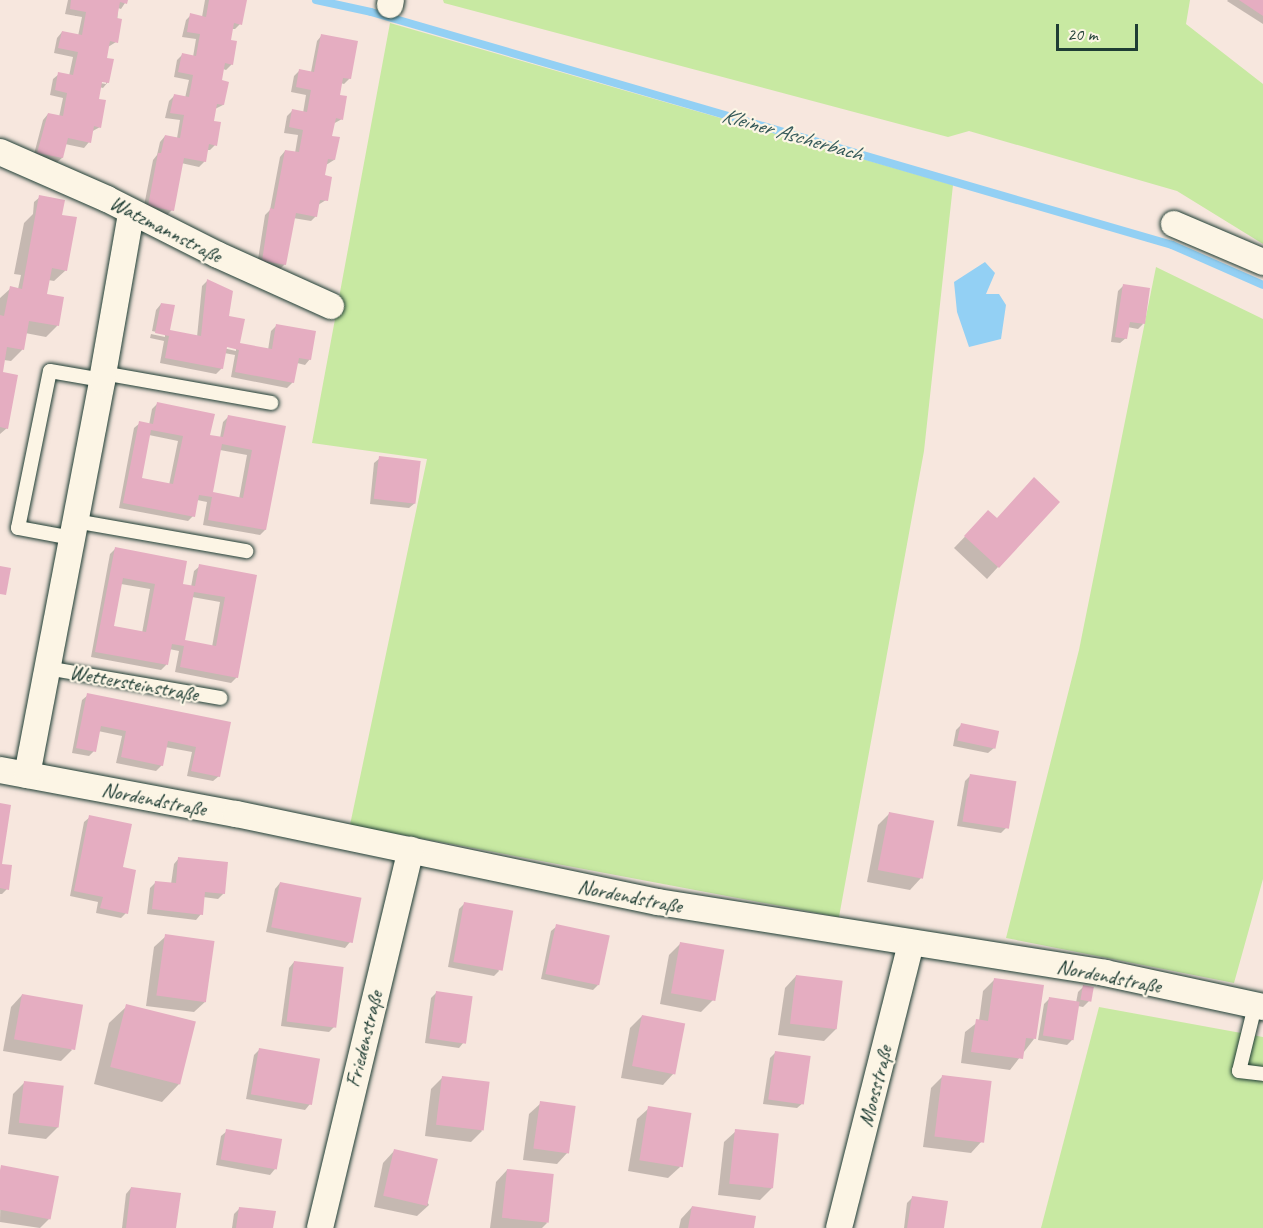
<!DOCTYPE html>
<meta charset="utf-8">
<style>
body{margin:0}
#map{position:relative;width:1263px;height:1228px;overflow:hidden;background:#f7e7de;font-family:Caveat,sans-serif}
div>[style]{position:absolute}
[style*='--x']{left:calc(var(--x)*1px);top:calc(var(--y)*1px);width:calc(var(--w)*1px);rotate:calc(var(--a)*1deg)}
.green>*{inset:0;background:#c8e9a2}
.water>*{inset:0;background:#93d0f4}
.shadow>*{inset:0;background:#0003}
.stream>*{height:8px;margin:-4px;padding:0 4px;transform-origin:4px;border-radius:4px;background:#93d0f4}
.building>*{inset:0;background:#e5adc1;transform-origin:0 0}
.roads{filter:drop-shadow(0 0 2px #1f3d34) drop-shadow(0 0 2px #1f3d34)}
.service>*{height:14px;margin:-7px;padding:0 7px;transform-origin:7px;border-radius:7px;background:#fcf5e5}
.minor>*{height:26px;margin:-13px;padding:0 13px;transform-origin:13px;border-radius:13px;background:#fcf5e5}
span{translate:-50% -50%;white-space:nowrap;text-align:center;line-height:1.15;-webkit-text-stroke:4.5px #fcf5e5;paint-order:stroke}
.street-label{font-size:21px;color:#1f3d34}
.water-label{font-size:22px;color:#365a5a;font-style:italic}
.scale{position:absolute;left:1056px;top:24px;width:82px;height:27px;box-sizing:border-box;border:3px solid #1f3d34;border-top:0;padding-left:8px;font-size:18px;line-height:21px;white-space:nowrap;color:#1f3d34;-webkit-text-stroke:4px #fcf5e5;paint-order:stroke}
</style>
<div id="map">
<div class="green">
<i style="clip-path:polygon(443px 0,1190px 0,1186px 24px,1263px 84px,1263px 244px,1177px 191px,969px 131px,948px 137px,444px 3px)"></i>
<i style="clip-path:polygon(390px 23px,953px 185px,924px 451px,839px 917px,350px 825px,427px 459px,312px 443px)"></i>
<i style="clip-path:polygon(1156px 267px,1263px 319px,1263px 879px,1234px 983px,1006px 938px,1079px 650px)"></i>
<i style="clip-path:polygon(1099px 1007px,1263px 1037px,1263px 1228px,1041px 1228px)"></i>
</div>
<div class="water">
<i style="clip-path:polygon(985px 262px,995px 273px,986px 294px,999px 294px,1006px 305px,1001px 339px,969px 347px,957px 312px,954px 282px)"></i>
</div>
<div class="shadow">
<i style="clip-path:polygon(evenodd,68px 0,127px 0,121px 9px,118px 8px,116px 42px,108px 47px,105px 59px,108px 82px,103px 88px,99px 87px,97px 100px,100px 127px,91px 132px,89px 142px,84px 148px,65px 144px,62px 158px,56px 163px,33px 158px,43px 120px,48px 114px,59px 117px,63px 98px,50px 95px,53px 79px,59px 74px,69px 76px,73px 57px,54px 53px,57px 38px,62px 32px,78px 36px,82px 17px,65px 14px,68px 0,106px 81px,106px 84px,94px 82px,106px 81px)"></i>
<i style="clip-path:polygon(205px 0,240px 0,240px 24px,235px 29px,232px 29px,229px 41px,232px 64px,226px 70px,223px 69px,221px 82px,223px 105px,215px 109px,212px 122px,215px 145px,210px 150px,207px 150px,205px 161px,199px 167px,181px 163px,172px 210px,167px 215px,143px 211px,153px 160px,157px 155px,160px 142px,165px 136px,177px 138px,180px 120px,165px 118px,169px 101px,174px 96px,185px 98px,189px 80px,174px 77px,177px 60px,182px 55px,193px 57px,196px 39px,182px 37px,186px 20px,191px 15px,202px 17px)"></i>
<i style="clip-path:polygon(1263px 0,1263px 24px,1227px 1px,1228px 0)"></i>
<i style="clip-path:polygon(322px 35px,350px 78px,344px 84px,340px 83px,338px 96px,342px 119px,333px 124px,331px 137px,334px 160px,326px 165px,323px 177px,326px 200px,318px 205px,316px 216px,311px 221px,293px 218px,285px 264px,279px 270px,257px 266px,265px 215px,270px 210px,280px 157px,285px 151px,295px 153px,298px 135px,284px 133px,287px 116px,292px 111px,303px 113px,306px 95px,291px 92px,294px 76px,300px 70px,311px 72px,317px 41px)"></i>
<i style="clip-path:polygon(40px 197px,61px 214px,66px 270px,54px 281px,48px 280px,45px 295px,63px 298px,57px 326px,46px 337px,25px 333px,22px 350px,11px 361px,4px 360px,1px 373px,7px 428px,0 434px,0 298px,11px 288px,18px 289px,21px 275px,14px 274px,24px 223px,33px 214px,34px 202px)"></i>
<i style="clip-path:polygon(evenodd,208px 280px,239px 344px,268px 350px,271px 331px,277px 325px,310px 359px,305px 365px,297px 363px,293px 382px,287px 388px,231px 377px,235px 355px,224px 353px,222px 368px,216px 374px,160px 363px,164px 341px,150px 338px,151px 334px,165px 337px,165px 334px,152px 331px,156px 310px,161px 304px,168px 331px,197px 337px,202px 286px,208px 280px,220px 345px,236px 348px,236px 351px,219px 347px,220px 345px)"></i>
<i style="clip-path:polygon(1124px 285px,1143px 324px,1138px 329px,1127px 327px,1126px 338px,1120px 343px,1111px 342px,1118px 291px)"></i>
<i style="clip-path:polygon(evenodd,157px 404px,209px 436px,220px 438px,223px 422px,228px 417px,284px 427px,265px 530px,260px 535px,203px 525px,207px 502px,197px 500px,193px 516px,188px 521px,119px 508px,134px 428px,140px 423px,149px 425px,152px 409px,157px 404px,149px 435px,178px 441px,169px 485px,140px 480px,149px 435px,157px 404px,220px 450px,247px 455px,239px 499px,211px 494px,220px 450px)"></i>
<i style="clip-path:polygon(380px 458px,415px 503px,409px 508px,370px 504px,374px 463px)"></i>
<i style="clip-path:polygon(997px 520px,998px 567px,987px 579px,954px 548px,977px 524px)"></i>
<i style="clip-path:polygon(evenodd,115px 549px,181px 585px,191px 587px,194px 571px,200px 566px,256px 576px,237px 677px,231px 683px,175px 672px,179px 651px,169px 649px,166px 665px,161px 670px,91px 657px,110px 554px,115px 549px,121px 584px,150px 589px,142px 633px,113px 628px,121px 584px,115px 549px,192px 597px,220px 602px,212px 647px,183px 641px,192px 597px)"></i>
<i style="clip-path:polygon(88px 695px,230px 723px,219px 776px,213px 781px,187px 776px,192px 752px,165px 747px,162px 765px,156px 771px,116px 763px,122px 736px,98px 731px,94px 751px,89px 756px,72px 753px,82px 700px)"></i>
<i style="clip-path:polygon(961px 725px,994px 748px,988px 753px,953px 746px,956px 730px)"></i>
<i style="clip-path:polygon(970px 776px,1007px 827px,1001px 833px,957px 826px,965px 781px)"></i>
<i style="clip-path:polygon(0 805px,0 865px,7px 889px,2px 894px,0 894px)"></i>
<i style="clip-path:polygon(889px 814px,921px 878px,910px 890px,867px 882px,878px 825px)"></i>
<i style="clip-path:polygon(90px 817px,126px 913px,121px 918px,96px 913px,98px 902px,70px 896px,84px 822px)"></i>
<i style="clip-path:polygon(179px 858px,224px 893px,218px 899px,203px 897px,201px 914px,196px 920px,147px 914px,150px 888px,156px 882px,171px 884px,174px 864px)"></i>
<i style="clip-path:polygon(280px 883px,350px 942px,345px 948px,266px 932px,275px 889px)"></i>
<i style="clip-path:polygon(465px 903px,499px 971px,494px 976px,448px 967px,459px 909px)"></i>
<i style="clip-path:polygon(557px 926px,599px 984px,593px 990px,541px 979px,551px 931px)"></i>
<i style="clip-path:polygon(166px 936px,206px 1001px,194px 1012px,146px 1006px,154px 947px)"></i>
<i style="clip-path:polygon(681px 943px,713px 1000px,701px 1012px,660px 1004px,669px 955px)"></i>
<i style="clip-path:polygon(294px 962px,334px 1027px,329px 1032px,281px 1026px,289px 968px)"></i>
<i style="clip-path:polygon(796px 976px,836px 1029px,824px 1041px,778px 1035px,785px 988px)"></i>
<i style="clip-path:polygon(995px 979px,1034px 1039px,1010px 1070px,961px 1063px,965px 1032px,979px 1021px,983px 991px)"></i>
<i style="clip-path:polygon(1084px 986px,1089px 1001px,1083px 1007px,1078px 1006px,1072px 1040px,1067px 1045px,1038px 1040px,1044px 1004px,1050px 998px,1076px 1003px,1078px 992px)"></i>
<i style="clip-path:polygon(437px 992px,464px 1042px,459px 1048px,425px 1043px,431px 998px)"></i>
<i style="clip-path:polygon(22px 995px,72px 1050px,61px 1061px,3px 1051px,11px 1007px)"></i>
<i style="clip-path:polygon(127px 1006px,179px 1084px,162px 1102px,94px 1084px,109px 1023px)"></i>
<i style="clip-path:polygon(642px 1016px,674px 1073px,663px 1085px,621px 1078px,630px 1028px)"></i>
<i style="clip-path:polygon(260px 1049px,310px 1104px,305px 1110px,246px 1099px,254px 1055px)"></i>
<i style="clip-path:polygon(775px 1053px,803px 1103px,797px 1108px,763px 1104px,770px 1058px)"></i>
<i style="clip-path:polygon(942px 1077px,982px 1141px,971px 1153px,923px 1147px,931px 1088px)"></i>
<i style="clip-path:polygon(442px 1078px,482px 1131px,471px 1142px,425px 1136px,431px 1089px)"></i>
<i style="clip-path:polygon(24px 1083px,58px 1127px,46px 1139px,8px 1134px,13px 1094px)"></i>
<i style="clip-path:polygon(541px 1103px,568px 1152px,557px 1164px,523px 1160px,529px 1114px)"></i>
<i style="clip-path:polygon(649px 1108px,680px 1167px,668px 1178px,628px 1171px,637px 1119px)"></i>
<i style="clip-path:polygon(227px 1131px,275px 1169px,270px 1175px,216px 1165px,221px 1136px)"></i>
<i style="clip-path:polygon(736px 1131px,772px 1188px,760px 1200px,718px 1195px,724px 1142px)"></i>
<i style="clip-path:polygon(394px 1151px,429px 1205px,417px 1216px,374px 1207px,383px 1163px)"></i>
<i style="clip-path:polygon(1px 1167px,50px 1218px,40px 1228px,0 1222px)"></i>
<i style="clip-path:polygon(507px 1170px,547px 1223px,542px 1228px,490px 1228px,496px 1182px)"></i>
<i style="clip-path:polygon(131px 1188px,175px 1228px,122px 1228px,126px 1194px)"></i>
<i style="clip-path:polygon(913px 1197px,943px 1228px,904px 1228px,907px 1203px)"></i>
<i style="clip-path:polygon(692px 1207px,752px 1228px,679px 1228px,681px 1219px)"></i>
<i style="clip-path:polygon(240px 1208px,272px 1228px,232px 1228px,234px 1214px)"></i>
</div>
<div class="stream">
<i style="--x:316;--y:0;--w:56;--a:12.3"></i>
<i style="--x:371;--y:12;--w:834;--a:16.22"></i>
<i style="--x:1172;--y:245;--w:99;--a:23.7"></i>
</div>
<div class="building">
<i style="clip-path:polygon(71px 0,128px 0,127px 4px,120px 2px,117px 18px,122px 19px,118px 43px,110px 41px,107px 58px,114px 59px,109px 83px,102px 82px,99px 99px,106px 100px,101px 128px,94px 126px,91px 143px,68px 138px,63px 158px,37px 153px,48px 113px,63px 116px,67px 93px,55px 90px,58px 72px,73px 75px,78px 52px,58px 48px,62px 31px,82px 35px,86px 12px,70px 9px)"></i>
<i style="clip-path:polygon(209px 0,247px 0,242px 25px,234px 23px,231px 40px,237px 41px,233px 65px,225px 63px,222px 80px,229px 82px,224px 105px,217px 104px,214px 121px,221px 122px,217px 146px,209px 144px,206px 162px,184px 158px,174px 211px,148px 206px,158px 153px,161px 153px,165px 135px,180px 138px,184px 115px,170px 113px,174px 94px,189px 97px,193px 75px,178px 72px,182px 53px,196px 56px,200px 34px,187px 32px,190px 13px,206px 17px)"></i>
<i style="clip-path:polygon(1239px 0,1263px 0,1263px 16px)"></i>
<i style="clip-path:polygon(321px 34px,358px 41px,351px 79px,343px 78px,340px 95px,347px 96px,343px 120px,336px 118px,332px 136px,340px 137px,335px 160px,328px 159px,325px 175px,332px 177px,328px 201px,320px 200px,317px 217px,296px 213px,286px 265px,262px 261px,270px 208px,274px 209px,285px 150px,299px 152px,303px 130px,289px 127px,292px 109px,307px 112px,311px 90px,296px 87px,299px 69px,314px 72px)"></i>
<i style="clip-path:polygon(39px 195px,65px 200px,62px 215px,77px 217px,67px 271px,52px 268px,47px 294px,64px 297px,59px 326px,29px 321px,24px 350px,7px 347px,3px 372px,18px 375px,8px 429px,0 427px,0 315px,4px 316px,10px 286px,22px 289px)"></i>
<i style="clip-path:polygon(207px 279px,233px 291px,229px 316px,245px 319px,240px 343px,272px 349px,276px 324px,316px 331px,311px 360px,299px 358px,294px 383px,235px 372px,239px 350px,227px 347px,223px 369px,165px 358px,169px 336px,155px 333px,161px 303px,175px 305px,170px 330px,201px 336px)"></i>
<i style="clip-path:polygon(1123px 284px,1150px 288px,1145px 324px,1130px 322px,1127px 339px,1115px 337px)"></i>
<i style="clip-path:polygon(evenodd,157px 402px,215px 414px,210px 435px,223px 437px,228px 415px,286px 426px,266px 530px,208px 520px,212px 497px,199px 495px,195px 517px,123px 503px,139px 421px,153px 424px,157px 402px,151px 430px,183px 436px,173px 484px,142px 478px,151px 430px,157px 402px,222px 444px,252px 450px,243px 498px,213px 492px,222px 444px)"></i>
<i style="left:379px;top:456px;width:42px;height:43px;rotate:7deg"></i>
<i style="clip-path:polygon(1034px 477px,1060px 502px,999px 568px,964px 536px,988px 510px,997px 518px)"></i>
<i style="clip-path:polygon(evenodd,115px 547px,187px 561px,183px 584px,195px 586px,199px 564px,257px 575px,238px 678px,180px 667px,184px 646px,172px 644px,168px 665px,95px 652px,115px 547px,123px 578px,155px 584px,146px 632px,114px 626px,123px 578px,115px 547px,194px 592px,225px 597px,216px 646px,185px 640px,194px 592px)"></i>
<i style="clip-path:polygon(0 566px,11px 568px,6px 595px,0 594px)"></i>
<i style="clip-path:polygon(87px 693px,231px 722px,220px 777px,191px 771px,196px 747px,168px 741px,163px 766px,121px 757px,126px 731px,101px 726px,96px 752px,76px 748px)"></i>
<i style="left:961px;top:723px;width:39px;height:18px;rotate:12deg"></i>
<i style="left:970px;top:774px;width:47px;height:48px;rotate:9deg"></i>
<i style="clip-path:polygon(0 803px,11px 805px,2px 864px,12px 865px,9px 890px,0 888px)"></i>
<i style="left:889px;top:812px;width:46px;height:59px;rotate:11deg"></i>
<i style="clip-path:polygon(89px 815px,132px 824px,123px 867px,136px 870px,128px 914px,100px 908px,103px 897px,74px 891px)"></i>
<i style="clip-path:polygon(178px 857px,228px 862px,225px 894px,205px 892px,203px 915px,152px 909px,155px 881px,176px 883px)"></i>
<i style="left:280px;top:882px;width:83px;height:46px;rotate:11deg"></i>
<i style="left:464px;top:902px;width:50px;height:61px;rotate:10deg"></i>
<i style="left:556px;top:924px;width:55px;height:51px;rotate:12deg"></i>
<i style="left:165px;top:934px;width:50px;height:62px;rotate:8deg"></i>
<i style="left:680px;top:942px;width:45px;height:52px;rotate:10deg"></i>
<i style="left:294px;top:961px;width:50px;height:61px;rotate:7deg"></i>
<i style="left:796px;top:975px;width:47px;height:49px;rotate:7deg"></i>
<i style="clip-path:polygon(994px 978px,1044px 985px,1036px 1039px,1026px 1038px,1023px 1059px,971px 1052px,976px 1019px,988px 1021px)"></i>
<i style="left:1083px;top:985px;width:11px;height:15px;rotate:10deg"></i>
<i style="left:436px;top:991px;width:37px;height:48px;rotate:8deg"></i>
<i style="left:22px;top:994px;width:62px;height:46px;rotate:10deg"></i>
<i style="left:1049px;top:997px;width:31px;height:39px;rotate:9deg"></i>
<i style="left:126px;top:1004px;width:72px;height:65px;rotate:14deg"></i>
<i style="left:642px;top:1015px;width:44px;height:52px;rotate:11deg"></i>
<i style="left:259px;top:1048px;width:62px;height:47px;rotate:10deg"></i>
<i style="left:775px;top:1051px;width:36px;height:49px;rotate:8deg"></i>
<i style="left:942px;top:1075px;width:50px;height:62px;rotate:7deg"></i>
<i style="left:442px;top:1076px;width:48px;height:49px;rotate:7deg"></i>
<i style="left:24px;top:1081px;width:40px;height:42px;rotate:7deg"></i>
<i style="left:540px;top:1101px;width:36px;height:48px;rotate:8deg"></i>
<i style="left:648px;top:1106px;width:44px;height:55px;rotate:9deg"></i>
<i style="left:226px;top:1129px;width:57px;height:31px;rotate:10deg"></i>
<i style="left:735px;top:1129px;width:44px;height:55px;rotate:6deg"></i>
<i style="left:394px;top:1149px;width:45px;height:48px;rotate:13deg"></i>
<i style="left:1px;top:1165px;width:59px;height:44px;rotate:11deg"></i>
<i style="left:507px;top:1169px;width:47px;height:49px;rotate:6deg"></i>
<i style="clip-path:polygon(131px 1187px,181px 1193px,176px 1228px,126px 1228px)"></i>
<i style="clip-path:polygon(912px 1196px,948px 1201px,944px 1228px,907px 1228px)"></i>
<i style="clip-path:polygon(692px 1206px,756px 1216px,754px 1228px,688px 1228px)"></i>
<i style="clip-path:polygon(239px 1207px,276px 1211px,273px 1228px,236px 1228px)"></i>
</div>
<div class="roads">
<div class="service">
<i style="--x:103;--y:373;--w:171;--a:10.1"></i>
<i style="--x:75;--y:521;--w:174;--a:10"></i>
<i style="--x:72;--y:538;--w:55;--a:-169.5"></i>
<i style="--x:18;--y:528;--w:160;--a:-78.5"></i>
<i style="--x:50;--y:371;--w:53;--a:9.8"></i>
<i style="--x:47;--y:668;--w:176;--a:9.8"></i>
<i style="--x:1255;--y:1006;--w:67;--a:103.8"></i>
<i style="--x:1239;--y:1071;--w:24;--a:7"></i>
</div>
<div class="minor">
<i style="--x:390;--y:5;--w:5;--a:-79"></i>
<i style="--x:0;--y:152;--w:117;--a:23.7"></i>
<i style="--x:107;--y:199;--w:124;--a:26.8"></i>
<i style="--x:218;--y:255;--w:124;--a:24.3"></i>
<i style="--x:1174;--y:224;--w:97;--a:23.1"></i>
<i style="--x:0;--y:770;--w:240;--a:10.6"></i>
<i style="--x:236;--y:814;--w:431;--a:11.8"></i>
<i style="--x:658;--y:902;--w:453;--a:9"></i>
<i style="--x:1105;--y:973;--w:162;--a:12.1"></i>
<i style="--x:27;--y:775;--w:402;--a:-79.2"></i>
<i style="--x:102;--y:380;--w:169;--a:-80.1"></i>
<i style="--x:320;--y:1228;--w:389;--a:-76.5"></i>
<i style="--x:839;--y:1228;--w:294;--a:-75.8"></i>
</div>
</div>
<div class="street-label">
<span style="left:166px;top:229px;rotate:27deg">Watzmannstraße</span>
<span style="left:134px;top:683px;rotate:10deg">Wettersteinstraße</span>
<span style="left:154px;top:799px;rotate:11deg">Nordendstraße</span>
<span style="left:630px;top:896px;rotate:11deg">Nordendstraße</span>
<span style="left:1109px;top:976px;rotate:11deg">Nordendstraße</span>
<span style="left:364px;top:1039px;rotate:-76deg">Friedenstraße</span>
<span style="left:875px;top:1086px;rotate:-76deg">Moosstraße</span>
</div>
<div class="water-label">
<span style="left:792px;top:135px;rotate:16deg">Kleiner Ascherbach</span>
</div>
<div class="scale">20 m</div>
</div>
